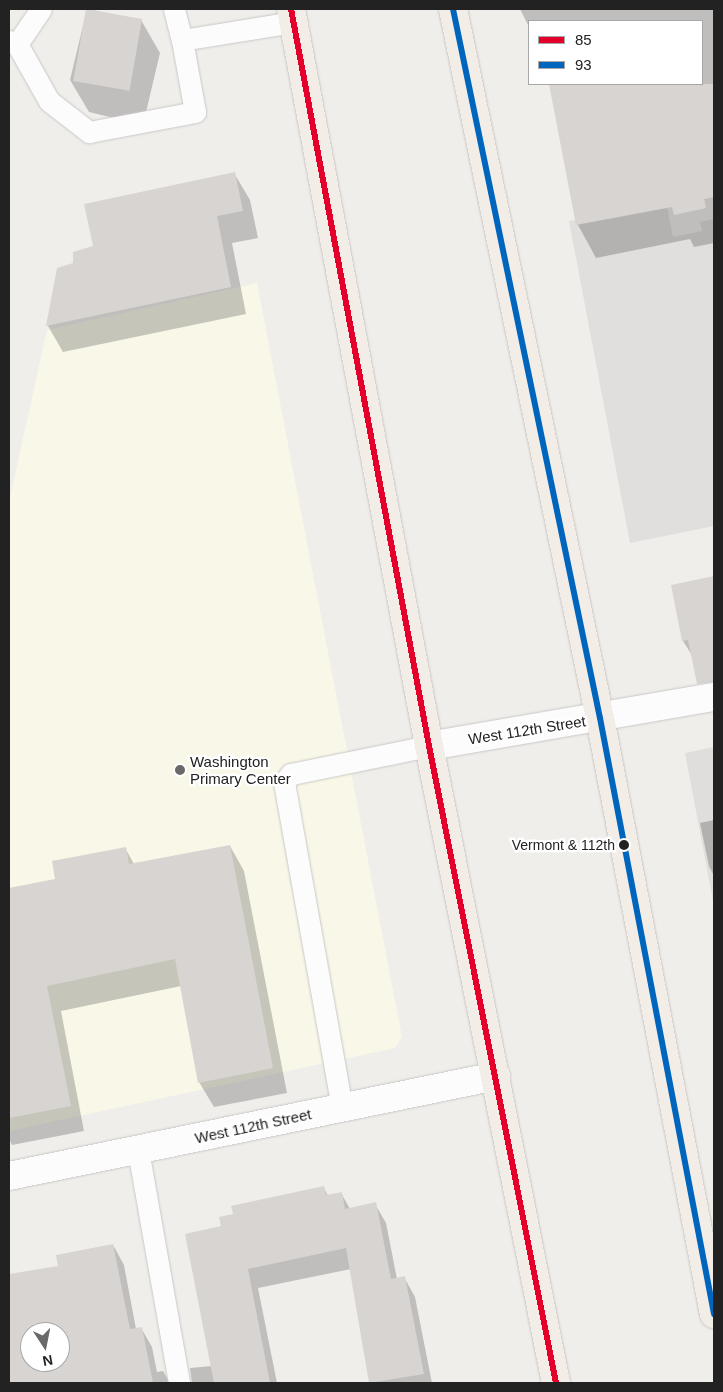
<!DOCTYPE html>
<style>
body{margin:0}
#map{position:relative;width:723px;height:1392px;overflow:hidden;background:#f0eeeb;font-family:Helvetica,sans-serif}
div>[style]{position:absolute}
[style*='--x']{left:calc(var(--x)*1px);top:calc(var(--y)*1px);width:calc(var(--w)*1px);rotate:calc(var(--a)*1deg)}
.residential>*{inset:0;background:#dfdedc}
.education>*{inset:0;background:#f8f7e8}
.parking>*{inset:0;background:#e0dfde}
.shadow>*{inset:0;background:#0003}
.building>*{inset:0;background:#d7d4d2;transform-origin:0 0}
.roads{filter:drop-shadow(0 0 1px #c9c8c7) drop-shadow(0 0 1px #c9c8c7)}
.service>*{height:21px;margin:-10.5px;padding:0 10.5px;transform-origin:10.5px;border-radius:10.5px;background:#fdfcfc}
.minor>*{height:28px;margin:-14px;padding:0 14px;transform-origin:14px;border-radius:14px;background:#fdfcfc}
.tertiary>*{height:28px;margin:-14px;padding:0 14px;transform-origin:14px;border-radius:14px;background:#fdfcfc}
.primary>*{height:28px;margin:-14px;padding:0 14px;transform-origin:14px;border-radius:14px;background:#f3ede7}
.bus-1>*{height:6px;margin:-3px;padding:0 3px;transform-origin:3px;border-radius:3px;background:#e4002b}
.bus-2>*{height:6px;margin:-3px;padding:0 3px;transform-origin:3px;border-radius:3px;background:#0065bd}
.dots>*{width:14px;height:14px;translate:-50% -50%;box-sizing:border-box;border:2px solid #fff;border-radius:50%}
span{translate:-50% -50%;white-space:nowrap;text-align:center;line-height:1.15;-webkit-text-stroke:4.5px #fff;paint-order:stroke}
.bus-label{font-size:14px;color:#222}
.right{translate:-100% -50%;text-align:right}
.street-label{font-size:15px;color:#222}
.poi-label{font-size:15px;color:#222}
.left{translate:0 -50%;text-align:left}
.frame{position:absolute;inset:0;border:10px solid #222;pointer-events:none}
.legend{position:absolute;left:528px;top:20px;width:175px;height:65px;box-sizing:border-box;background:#fff;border:1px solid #a7a7a7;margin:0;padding:6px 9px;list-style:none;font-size:15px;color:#222}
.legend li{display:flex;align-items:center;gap:10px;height:25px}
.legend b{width:25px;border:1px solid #a7a7a7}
.north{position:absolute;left:20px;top:1322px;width:50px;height:50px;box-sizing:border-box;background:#fff;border:1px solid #a7a7a7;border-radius:50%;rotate:169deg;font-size:14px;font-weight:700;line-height:20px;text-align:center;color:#222}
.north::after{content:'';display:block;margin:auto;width:18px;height:22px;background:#6a6968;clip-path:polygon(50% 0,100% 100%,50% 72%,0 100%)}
</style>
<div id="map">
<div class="residential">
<i style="clip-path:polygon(714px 747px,714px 906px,685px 753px)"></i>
</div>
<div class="education">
<i style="clip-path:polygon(257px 283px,402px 1037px,395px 1048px,9px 1131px,9px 502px,47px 330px)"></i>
</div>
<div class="parking">
<i style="clip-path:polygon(666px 202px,673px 237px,702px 231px,700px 222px,714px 219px,714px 526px,630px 543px,569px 221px)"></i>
</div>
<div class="shadow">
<i style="clip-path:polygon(87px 9px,141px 20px,160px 53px,143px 125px,89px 112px,70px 80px)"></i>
<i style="clip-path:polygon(520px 9px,714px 9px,714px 243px,694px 247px,690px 239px,596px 258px,578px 225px,550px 84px,702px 84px,702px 21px,529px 21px,529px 27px)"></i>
<i style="clip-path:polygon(234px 173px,250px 200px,258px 238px,232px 243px,246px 314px,63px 352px,48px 326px,74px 264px)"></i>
<i style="clip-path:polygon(714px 578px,714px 677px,707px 679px,683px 641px,673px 586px)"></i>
<i style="clip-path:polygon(714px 820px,714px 876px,709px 866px,700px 823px)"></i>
<i style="clip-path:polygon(230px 846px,244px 871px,287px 1093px,214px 1107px,199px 1082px,181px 986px,61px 1011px,84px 1131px,12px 1145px,9px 1139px,9px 889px,57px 880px,125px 848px,134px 864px)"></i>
<i style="clip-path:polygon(324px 1188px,328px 1196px,341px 1193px,350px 1209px,375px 1204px,386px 1223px,397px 1279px,404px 1277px,415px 1297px,432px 1383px,370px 1383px,351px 1269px,258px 1288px,277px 1383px,192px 1383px,190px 1368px,212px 1366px,222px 1227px)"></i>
<i style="clip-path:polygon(evenodd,113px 1245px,124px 1265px,136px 1329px,141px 1328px,152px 1347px,157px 1372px,163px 1371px,170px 1383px,9px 1383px,9px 1279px,60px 1267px,113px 1245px,30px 1332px,60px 1332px,60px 1362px,30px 1362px,30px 1332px)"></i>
</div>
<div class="building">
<i style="left:86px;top:9px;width:57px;height:73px;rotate:10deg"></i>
<i style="clip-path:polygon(549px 84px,714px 84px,714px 197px,704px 199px,706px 208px,674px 215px,672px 207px,576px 225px)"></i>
<i style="clip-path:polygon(235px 172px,243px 211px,217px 216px,231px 287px,46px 326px,57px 268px,73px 263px,73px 252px,93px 246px,84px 204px)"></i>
<i style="clip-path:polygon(714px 576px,714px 682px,697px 684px,688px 640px,682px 641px,671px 585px)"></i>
<i style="clip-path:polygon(230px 845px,273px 1068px,198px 1083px,175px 959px,47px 986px,71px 1106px,9px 1118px,9px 888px,55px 879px,52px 861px,126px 847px,129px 864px)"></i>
<i style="clip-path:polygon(324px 1186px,326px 1195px,342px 1192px,345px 1209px,376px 1202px,391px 1279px,405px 1276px,424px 1374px,369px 1383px,346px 1248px,248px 1269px,270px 1383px,214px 1383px,185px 1234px,221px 1226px,219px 1217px,233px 1214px,231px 1206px)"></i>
<i style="clip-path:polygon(evenodd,113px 1244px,130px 1329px,142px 1327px,153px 1383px,9px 1383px,9px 1274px,58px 1266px,56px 1255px,113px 1244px,30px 1332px,60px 1332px,60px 1362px,30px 1362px,30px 1332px)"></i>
</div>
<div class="roads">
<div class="service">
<i style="--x:174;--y:9;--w:32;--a:76"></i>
<i style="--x:9;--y:41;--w:9;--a:21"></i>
<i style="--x:17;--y:44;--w:65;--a:60.7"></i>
<i style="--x:49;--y:101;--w:51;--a:37.8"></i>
<i style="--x:89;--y:132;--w:108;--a:-10.7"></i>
<i style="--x:195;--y:112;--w:73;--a:-100.2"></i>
<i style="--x:182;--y:40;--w:112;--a:-9.2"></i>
<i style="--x:17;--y:44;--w:42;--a:-55.6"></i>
<i style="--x:342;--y:1108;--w:331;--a:-100.1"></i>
<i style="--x:284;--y:782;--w:11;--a:-49"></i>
<i style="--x:291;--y:774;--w:141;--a:-11.5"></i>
<i style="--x:138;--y:1150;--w:237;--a:80"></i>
</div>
<div class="minor">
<i style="--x:429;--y:746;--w:289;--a:-9.8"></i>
</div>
<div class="tertiary">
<i style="--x:9;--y:1176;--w:497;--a:-11.6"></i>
</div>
<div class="primary">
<i style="--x:291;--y:9;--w:750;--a:79.39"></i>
<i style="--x:429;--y:746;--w:650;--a:78.72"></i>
<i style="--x:453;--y:9;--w:724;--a:78.29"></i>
<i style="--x:600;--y:718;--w:607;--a:79.17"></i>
</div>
</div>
<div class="bus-1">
<i style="--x:291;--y:9;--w:750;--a:79.39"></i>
<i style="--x:429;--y:746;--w:650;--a:78.72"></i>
</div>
<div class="bus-2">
<i style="--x:453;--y:9;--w:724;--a:78.29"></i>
<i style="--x:600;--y:718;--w:607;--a:79.17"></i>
</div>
<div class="dots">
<i style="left:180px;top:770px;background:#6a6968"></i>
<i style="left:624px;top:845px;background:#222"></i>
</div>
<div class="bus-label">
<span class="right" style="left:615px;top:845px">Vermont &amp; 112th</span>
</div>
<div class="street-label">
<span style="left:527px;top:730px;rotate:-9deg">West 112th Street</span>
<span style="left:253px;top:1126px;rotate:-12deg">West 112th Street</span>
</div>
<div class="poi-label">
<span class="left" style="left:190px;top:770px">Washington<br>Primary Center</span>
</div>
<div class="frame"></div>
<ul class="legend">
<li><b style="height:6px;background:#e4002b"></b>85</li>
<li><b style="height:6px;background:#0065bd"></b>93</li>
</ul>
<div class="north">N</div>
</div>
